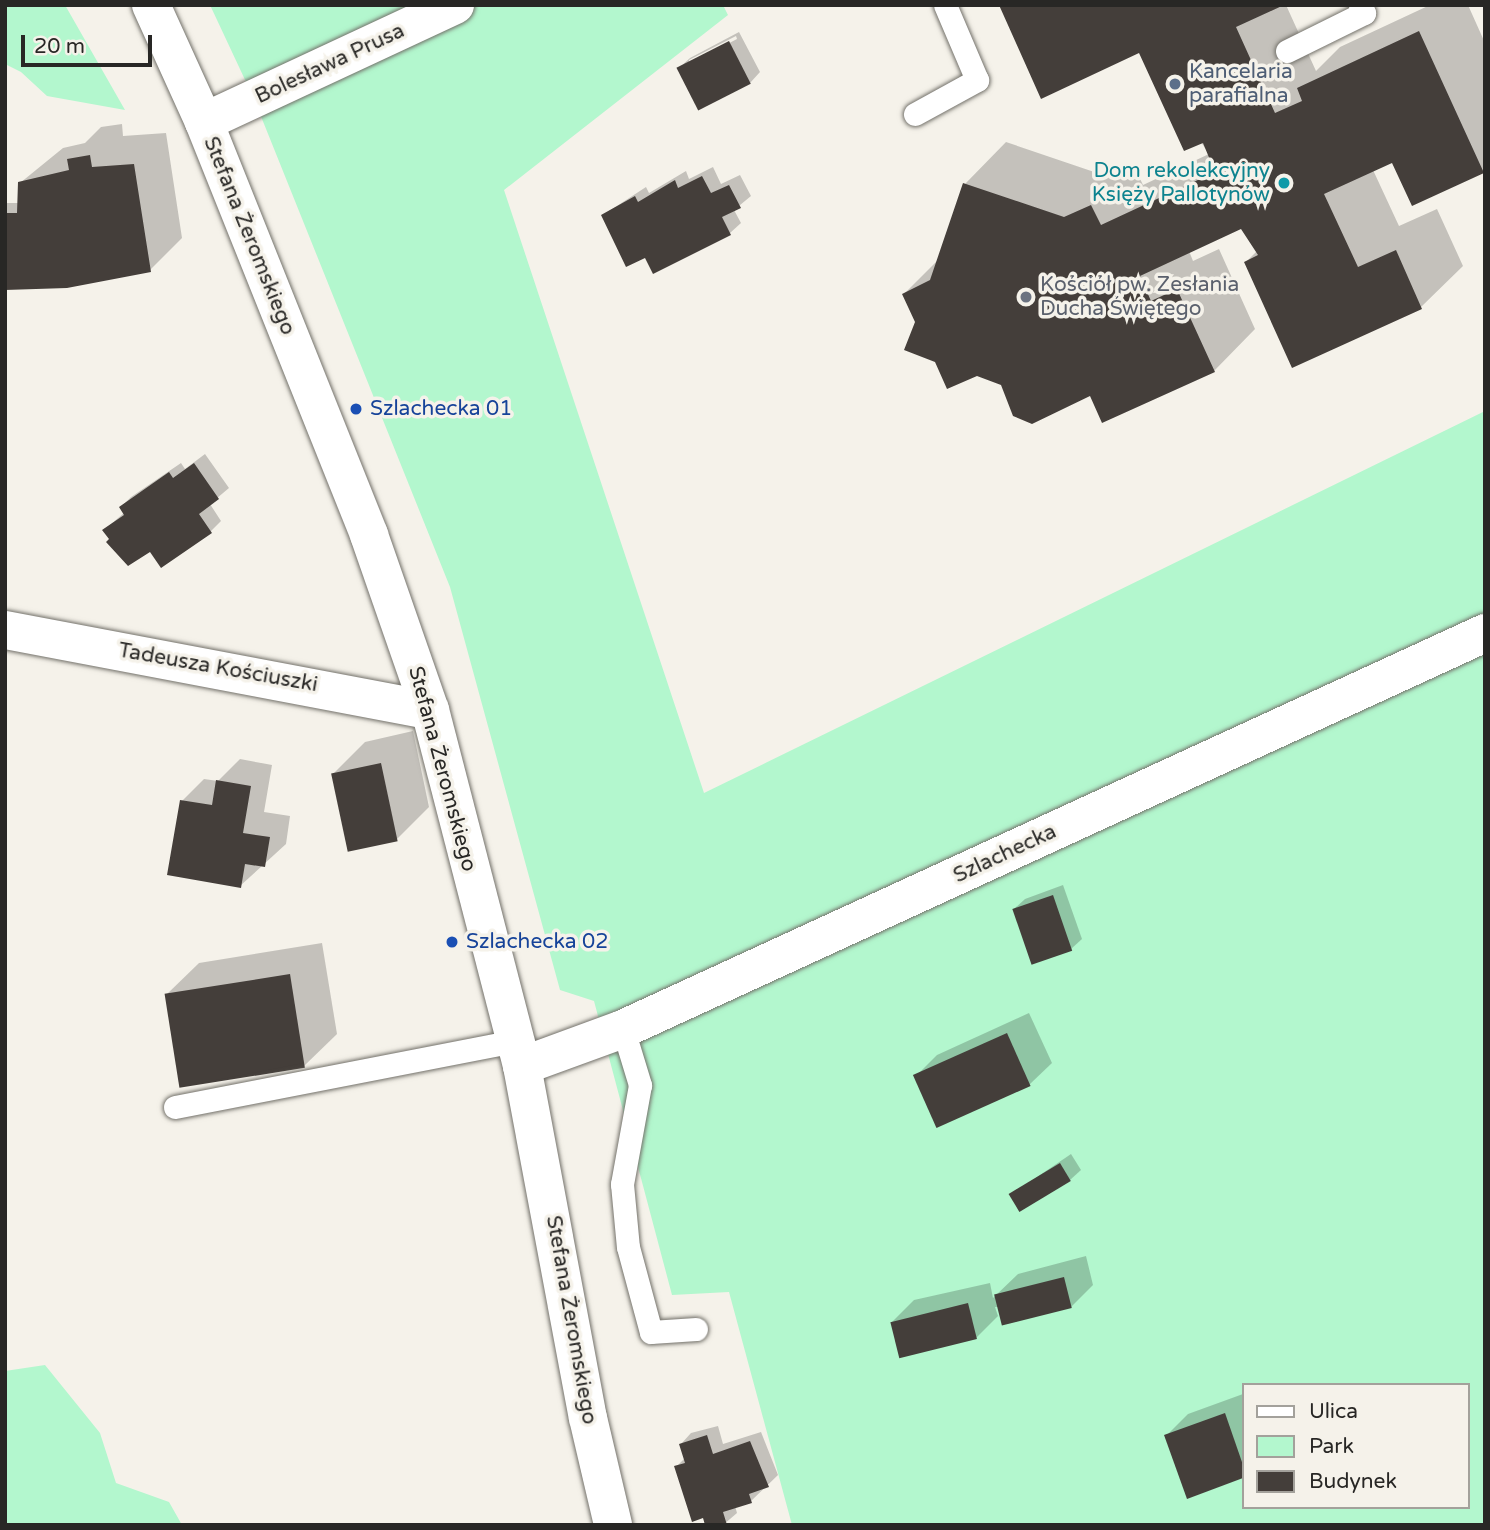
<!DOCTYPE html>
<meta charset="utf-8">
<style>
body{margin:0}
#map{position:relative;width:1490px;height:1530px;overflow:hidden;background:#f5f2ea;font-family:"Varela Round",sans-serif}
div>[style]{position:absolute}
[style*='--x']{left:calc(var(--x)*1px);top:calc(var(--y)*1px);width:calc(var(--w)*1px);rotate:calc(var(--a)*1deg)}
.green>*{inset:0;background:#b3f7ce}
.shadow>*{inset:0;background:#0003}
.building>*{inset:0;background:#443e3a;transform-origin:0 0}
.roads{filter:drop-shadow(0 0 2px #73716a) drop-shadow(0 0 2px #73716a)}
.service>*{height:23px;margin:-11.5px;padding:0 11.5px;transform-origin:11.5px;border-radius:11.5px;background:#fff}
.minor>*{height:38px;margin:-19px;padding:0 19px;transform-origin:19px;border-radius:19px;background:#fff}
.secondary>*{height:38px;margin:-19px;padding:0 19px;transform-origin:19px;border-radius:19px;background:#fff}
.dots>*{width:19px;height:19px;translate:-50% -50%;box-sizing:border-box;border:4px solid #f5f2ea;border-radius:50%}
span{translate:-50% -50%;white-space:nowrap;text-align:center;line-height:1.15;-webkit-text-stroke:7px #f5f2ea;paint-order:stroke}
.street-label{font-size:21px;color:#282725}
.service-label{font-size:21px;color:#4e5e75}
.left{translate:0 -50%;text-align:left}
.culture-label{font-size:21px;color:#0d838f}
.right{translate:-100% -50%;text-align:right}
.worship-label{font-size:21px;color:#5b616d}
.transit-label{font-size:21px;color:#164399}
.frame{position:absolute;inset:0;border:7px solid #282725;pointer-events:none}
.legend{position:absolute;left:1242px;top:1383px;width:228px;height:126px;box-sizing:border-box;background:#f5f2ea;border:2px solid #a3a19b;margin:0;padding:9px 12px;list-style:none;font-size:21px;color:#282725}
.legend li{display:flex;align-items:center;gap:14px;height:35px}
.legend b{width:35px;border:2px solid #a3a19b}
.scale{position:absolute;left:21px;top:35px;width:131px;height:32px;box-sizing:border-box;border:4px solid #282725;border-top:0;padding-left:9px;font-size:21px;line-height:24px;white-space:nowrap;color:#282725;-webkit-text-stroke:5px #f5f2ea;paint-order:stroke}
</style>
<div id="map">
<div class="green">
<i style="clip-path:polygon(5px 5px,65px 5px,125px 110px,47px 96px,21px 72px,5px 64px)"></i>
<i style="clip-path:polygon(evenodd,210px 5px,723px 5px,728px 15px,504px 190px,704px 793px,1485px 411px,1485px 1525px,792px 1525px,729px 1292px,672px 1295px,594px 1001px,560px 990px,450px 587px,254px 99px,210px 5px,1243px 1385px,1467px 1385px,1467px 1507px,1243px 1507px,1243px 1385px)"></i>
<i style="clip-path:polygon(45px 1365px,100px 1433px,116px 1483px,169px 1502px,182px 1525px,5px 1525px,5px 1371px)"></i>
</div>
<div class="shadow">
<i style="clip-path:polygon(1001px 5px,1286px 5px,1316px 71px,1340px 47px,1430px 5px,1468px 5px,1485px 43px,1485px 170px,1412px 203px,1393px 161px,1373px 170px,1399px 226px,1437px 209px,1463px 266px,1421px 307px,1293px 366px,1246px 262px,1257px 251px,1242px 227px,1189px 251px,1193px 261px,1219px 249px,1255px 329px,1214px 371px,1091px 394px,1002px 384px,977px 374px,917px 322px,904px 294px,939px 259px,965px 184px,1006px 142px,1106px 176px,1133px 164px,1143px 185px,1209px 154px,1140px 51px)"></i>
<i style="clip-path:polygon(evenodd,739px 32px,760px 72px,750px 83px,679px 68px,690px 58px,739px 32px,736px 36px,737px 39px,689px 64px,689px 60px,736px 36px)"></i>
<i style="clip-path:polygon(122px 124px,123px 136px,166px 133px,182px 238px,150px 270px,5px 289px,5px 203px,19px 203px,20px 183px,63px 148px,85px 143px,101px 127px)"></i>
<i style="clip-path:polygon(713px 167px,721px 184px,740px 175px,751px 196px,734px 210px,741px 223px,730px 233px,646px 256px,603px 215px,646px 187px,649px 193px,686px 171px,689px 179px)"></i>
<i style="clip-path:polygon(205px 454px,229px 488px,210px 504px,221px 521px,211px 531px,150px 550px,111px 539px,104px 530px,124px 513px,121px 507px,131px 497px,181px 463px,185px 469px)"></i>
<i style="clip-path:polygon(413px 731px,429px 807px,397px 839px,349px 850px,333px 774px,365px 742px)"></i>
<i style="clip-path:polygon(240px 759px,272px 765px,264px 812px,290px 816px,286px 844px,240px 886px,182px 801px,204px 779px,218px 781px)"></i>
<i style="clip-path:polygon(1063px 885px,1082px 939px,1071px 949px,1014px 909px,1025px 899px)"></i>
<i style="clip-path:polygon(322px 943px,337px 1034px,304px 1066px,166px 995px,199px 963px)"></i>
<i style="clip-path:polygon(1029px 1013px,1052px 1063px,1030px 1084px,915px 1077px,937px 1055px)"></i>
<i style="clip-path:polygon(1071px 1154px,1081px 1170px,1070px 1180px,1012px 1194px)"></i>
<i style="clip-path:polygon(1086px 1256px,1093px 1285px,1071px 1307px,995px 1307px,998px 1316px,976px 1338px,892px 1322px,914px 1300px,990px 1283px,993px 1298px,1018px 1274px)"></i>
<i style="clip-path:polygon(1243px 1394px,1243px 1477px,1188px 1497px,1166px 1436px,1188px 1414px)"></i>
<i style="clip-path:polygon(718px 1426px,723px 1444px,761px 1432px,778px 1475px,751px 1501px,735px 1506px,737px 1513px,723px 1525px,676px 1467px,685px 1458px,681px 1444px,691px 1433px)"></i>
</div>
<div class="building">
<i style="clip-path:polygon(999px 5px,1284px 5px,1236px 27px,1275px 113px,1302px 101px,1297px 88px,1419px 31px,1484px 173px,1412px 206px,1392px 163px,1324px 194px,1358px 267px,1396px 250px,1422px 309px,1292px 368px,1244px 262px,1258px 255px,1241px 229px,1140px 276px,1151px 301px,1177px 289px,1215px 372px,1102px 423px,1090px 396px,1032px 424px,1013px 416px,1001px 385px,977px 376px,947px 389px,935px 362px,904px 350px,915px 322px,902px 294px,930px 280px,963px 183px,1064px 217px,1091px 205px,1101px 225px,1215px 172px,1203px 143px,1184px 151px,1139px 53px,1041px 99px)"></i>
<i style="left:729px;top:41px;width:48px;height:59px;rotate:63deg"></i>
<i style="clip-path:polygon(90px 155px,92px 167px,134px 164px,151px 272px,67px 288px,5px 290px,5px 213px,17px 213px,18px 182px,69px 170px,67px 159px)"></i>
<i style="clip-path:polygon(702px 176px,711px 193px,729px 185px,741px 208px,722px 217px,731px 235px,653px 274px,645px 258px,626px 267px,601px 215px,635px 196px,638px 202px,675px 180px,678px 188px)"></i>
<i style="clip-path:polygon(194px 463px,219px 499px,199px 514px,212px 533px,161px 568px,150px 552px,128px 566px,106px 542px,109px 539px,102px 530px,124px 515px,119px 507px,169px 472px,173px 478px)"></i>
<i style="left:381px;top:763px;width:80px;height:51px;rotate:78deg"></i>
<i style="clip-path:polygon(216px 780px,251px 786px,243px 833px,270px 837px,265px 867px,245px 864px,241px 888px,167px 875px,180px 800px,212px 805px)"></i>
<i style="left:1053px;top:895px;width:59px;height:43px;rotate:71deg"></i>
<i style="left:290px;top:974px;width:95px;height:127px;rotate:81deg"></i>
<i style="left:1007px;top:1033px;width:58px;height:103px;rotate:66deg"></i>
<i style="left:1060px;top:1163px;width:21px;height:60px;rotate:59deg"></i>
<i style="left:1064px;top:1277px;width:32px;height:72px;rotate:76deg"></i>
<i style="left:968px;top:1303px;width:37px;height:80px;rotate:76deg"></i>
<i style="clip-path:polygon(1225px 1413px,1243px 1465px,1243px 1478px,1187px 1499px,1164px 1435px)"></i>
<i style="clip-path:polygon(707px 1435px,713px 1454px,750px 1441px,769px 1487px,749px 1494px,752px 1503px,723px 1512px,727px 1525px,705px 1525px,703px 1518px,692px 1522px,674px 1466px,685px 1463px,679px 1444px)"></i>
</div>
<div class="roads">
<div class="service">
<i style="--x:1287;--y:51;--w:86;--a:-26.3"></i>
<i style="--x:1364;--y:13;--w:9;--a:-117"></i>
<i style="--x:915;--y:114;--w:71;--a:-28.7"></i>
<i style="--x:977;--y:80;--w:82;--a:-113.1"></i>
<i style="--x:623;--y:1029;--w:59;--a:73.1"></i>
<i style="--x:640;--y:1085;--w:101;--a:100.3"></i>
<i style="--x:622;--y:1184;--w:63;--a:84.6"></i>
<i style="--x:628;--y:1247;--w:88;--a:74.9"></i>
<i style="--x:651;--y:1332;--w:45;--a:-3.8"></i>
<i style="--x:175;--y:1107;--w:346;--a:-11"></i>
</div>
<div class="minor">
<i style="--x:204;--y:122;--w:277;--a:-25"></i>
<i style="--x:5;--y:630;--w:432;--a:10.7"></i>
<i style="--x:522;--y:1066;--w:108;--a:-20.1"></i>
<i style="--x:623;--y:1029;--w:949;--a:-24.67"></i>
</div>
<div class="secondary">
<i style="--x:151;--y:5;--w:128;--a:65.6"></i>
<i style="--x:204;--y:122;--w:445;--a:68.2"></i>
<i style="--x:369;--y:535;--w:185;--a:70.8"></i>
<i style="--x:430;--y:710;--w:368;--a:75.5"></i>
<i style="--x:522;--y:1066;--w:358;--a:79.4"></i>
<i style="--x:588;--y:1418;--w:110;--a:76.8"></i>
</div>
</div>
<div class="dots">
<i style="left:1175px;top:84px;background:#5c6f8a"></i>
<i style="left:1284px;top:183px;background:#0f9aa8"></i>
<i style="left:1026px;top:297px;background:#6b7280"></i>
<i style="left:356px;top:409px;background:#1a4fb4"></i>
<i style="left:452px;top:942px;background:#1a4fb4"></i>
</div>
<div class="street-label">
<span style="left:330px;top:64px;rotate:-25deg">Bolesława Prusa</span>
<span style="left:249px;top:236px;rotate:68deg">Stefana Żeromskiego</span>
<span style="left:218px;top:668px;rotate:10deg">Tadeusza Kościuszki</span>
<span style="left:442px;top:769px;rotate:75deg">Stefana Żeromskiego</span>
<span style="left:1005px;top:854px;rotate:-25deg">Szlachecka</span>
<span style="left:571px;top:1320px;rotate:80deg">Stefana Żeromskiego</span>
</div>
<div class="service-label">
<span class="left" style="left:1189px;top:84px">Kancelaria<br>parafialna</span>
</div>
<div class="culture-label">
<span class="right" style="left:1270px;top:183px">Dom rekolekcyjny<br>Księży Pallotynów</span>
</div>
<div class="worship-label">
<span class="left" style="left:1040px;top:297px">Kościół pw. Zesłania<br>Ducha Świętego</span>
</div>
<div class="transit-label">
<span class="left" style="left:370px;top:409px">Szlachecka 01</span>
<span class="left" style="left:466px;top:942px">Szlachecka 02</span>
</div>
<div class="frame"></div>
<ul class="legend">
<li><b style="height:9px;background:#fff"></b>Ulica</li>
<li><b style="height:19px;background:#b3f7ce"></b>Park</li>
<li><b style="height:19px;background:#443e3a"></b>Budynek</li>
</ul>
<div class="scale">20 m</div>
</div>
